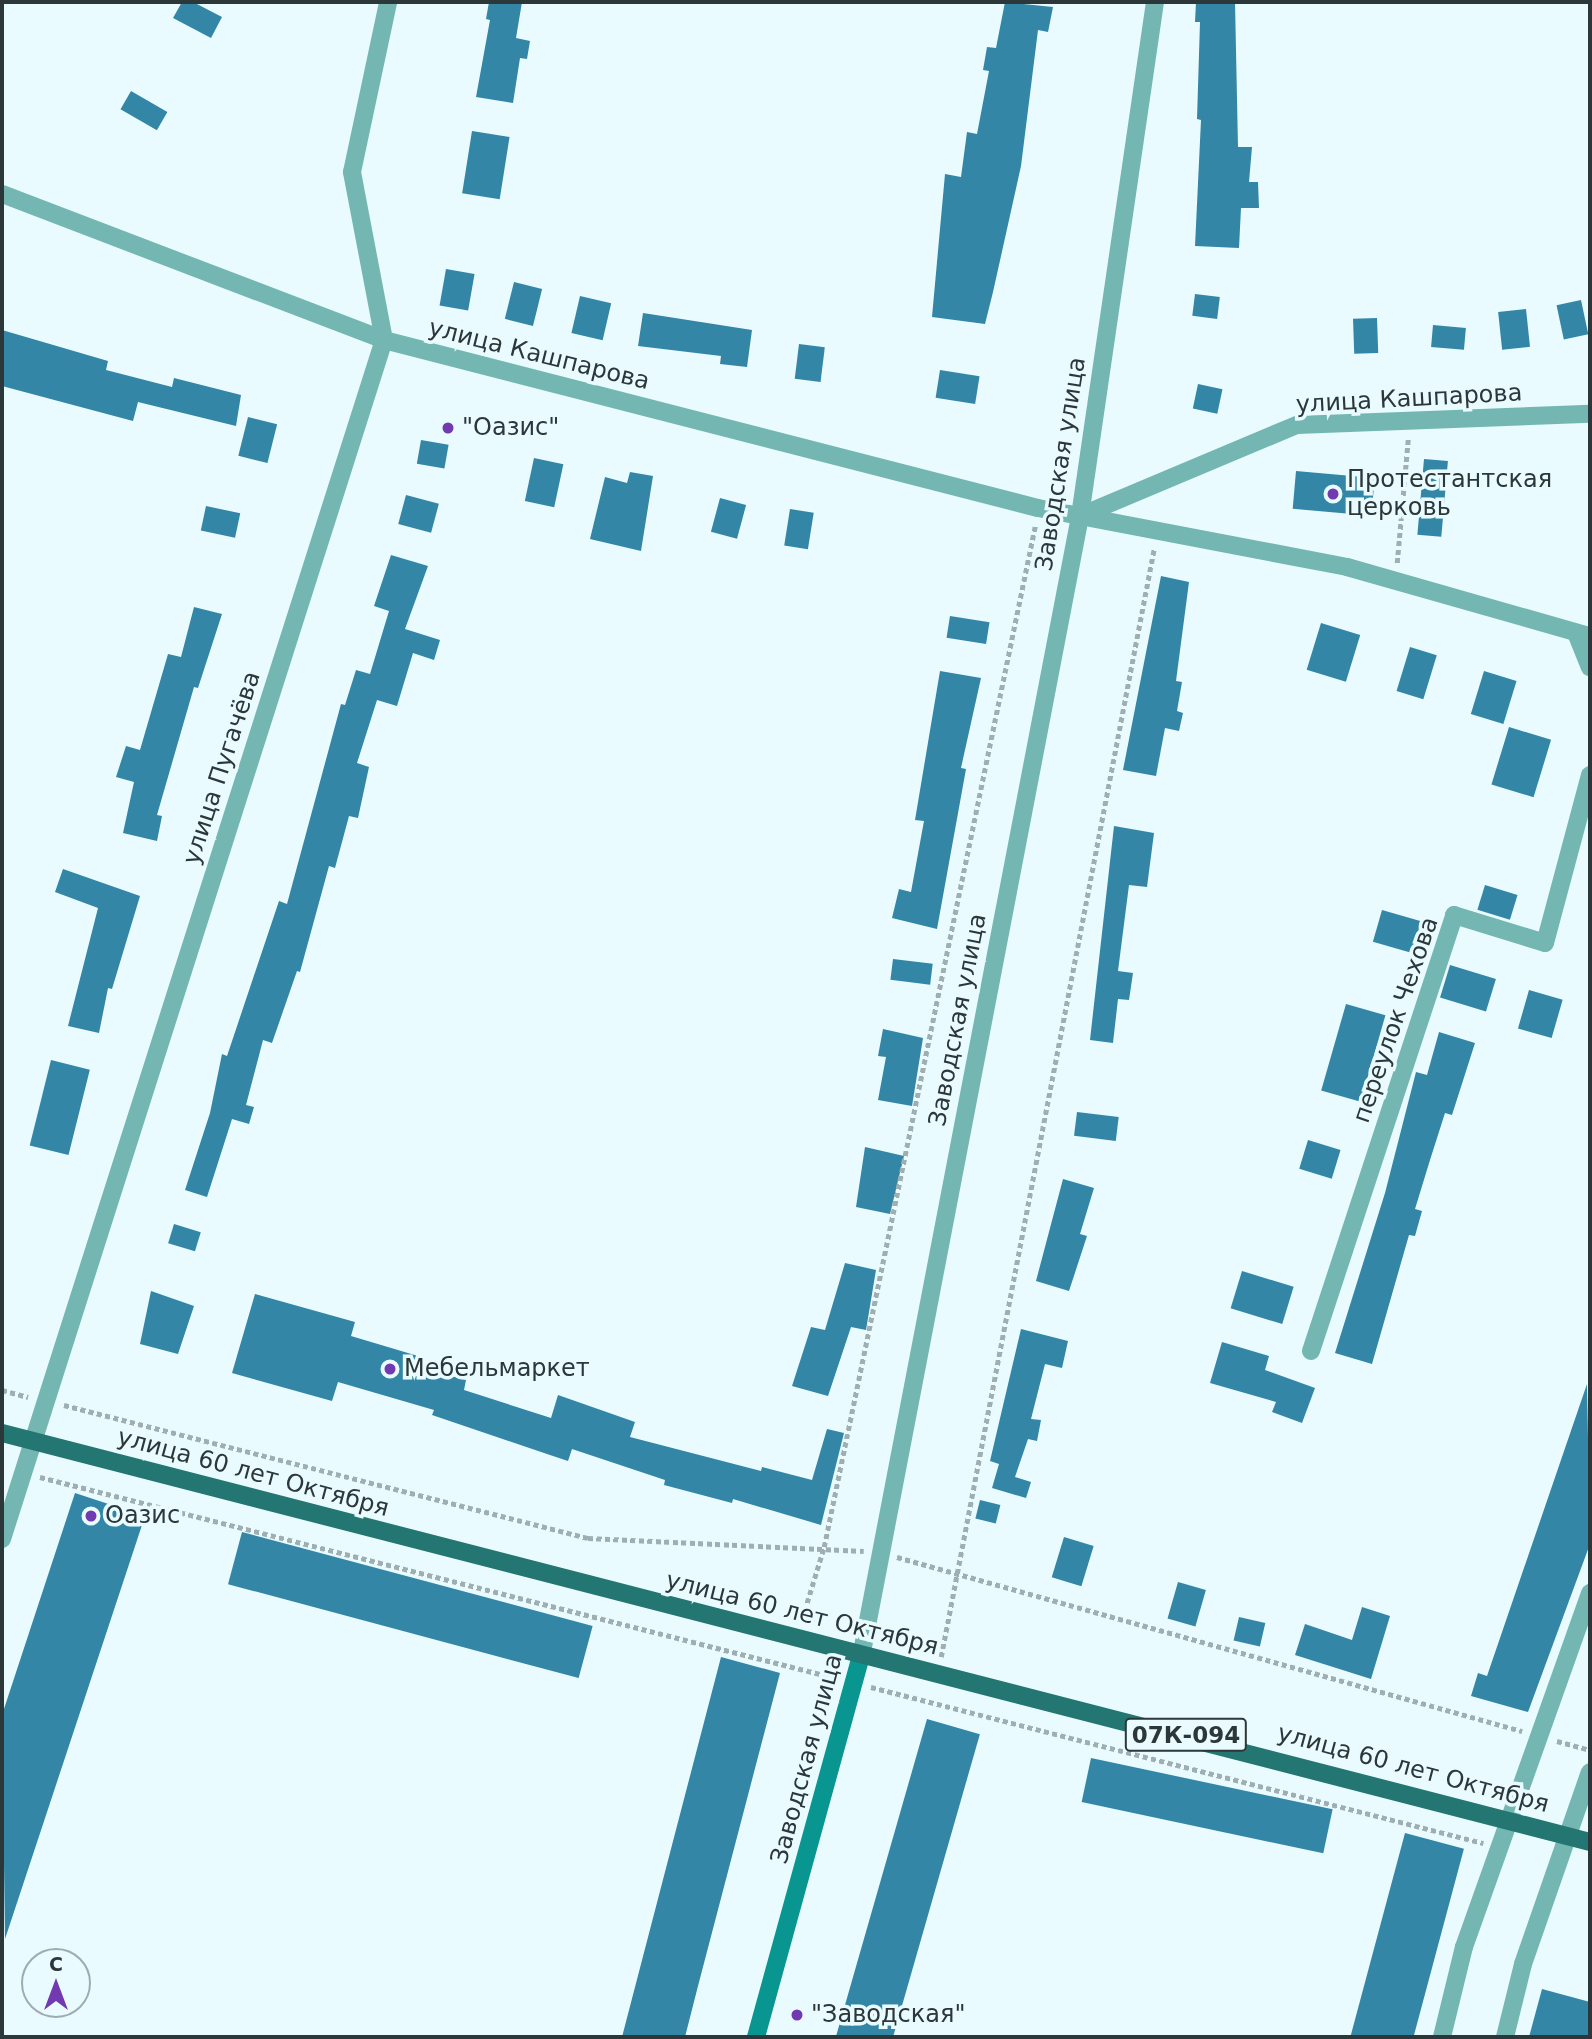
<!DOCTYPE html>
<meta charset="utf-8">
<style>
body{margin:0}
#map{position:relative;width:1592px;height:2039px;overflow:hidden;background:#e9fbfe;font-family:"DejaVu Sans",sans-serif}
div>[style]{position:absolute}
[style*='--x']{left:calc(var(--x)*1px);top:calc(var(--y)*1px);width:calc(var(--w)*1px);rotate:calc(var(--a)*1deg)}
.building>*{inset:0;background:#3386a6;transform-origin:0 0}
.path>*{height:4.5px;margin-top:-2.25px;transform-origin:0;background:repeating-linear-gradient(90deg,#9faeb1 0 5px,transparent 0 8.5px)}
.street>*{height:18px;margin:-9px;padding:0 9px;transform-origin:9px;border-radius:9px;background:#74b7b2}
.secondary>*{height:18px;margin:-9px;padding:0 9px;transform-origin:9px;border-radius:9px;background:#0a9690}
.primary>*{height:18px;margin:-9px;padding:0 9px;transform-origin:9px;border-radius:9px;background:#237671}
.dots>*{width:19px;height:19px;translate:-50% -50%;box-sizing:border-box;border:4px solid #e9fbfe;border-radius:50%}
span{translate:-50% -50%;white-space:nowrap;text-align:center;line-height:1.15;-webkit-text-stroke:7px #e9fbfe;paint-order:stroke}
.shield-label span{padding:2px 5px;background:#e9fbfe;border:2px solid;border-radius:5px;-webkit-text-stroke-width:0}
.shield-label{font-size:23px;color:#2b3739;font-weight:700}
.street-label{font-size:24px;color:#2b3739}
.poi-label{font-size:24px;color:#2b3739}
.left{translate:0 -50%;text-align:left}
.frame{position:absolute;inset:0;border:4px solid #2b3739;pointer-events:none}
.north{position:absolute;left:21px;top:1948px;width:70px;height:70px;box-sizing:border-box;background:#e9fbfe;border:2px solid #9dadaf;border-radius:50%;rotate:0deg;font-size:19px;font-weight:700;line-height:28px;text-align:center;color:#2b3739}
.north::after{content:'';display:block;margin:auto;width:24px;height:32px;background:#723ab0;clip-path:polygon(50% 0,100% 100%,50% 72%,0 100%)}
</style>
<div id="map">
<div class="building">
<i style="clip-path:polygon(182px 2px,193px 2px,222px 17px,211px 38px,173px 18px)"></i>
<i style="clip-path:polygon(489px 2px,522px 2px,516px 38px,530px 41px,527px 59px,520px 58px,513px 103px,476px 97px,490px 20px,486px 19px)"></i>
<i style="clip-path:polygon(1005px 2px,1053px 7px,1048px 32px,1038px 30px,1021px 166px,993px 292px,985px 324px,932px 317px,945px 174px,961px 177px,967px 132px,977px 134px,989px 71px,983px 70px,987px 47px,996px 48px)"></i>
<i style="clip-path:polygon(1196px 2px,1235px 2px,1238px 147px,1252px 147px,1249px 182px,1258px 182px,1259px 208px,1241px 208px,1239px 248px,1195px 246px,1201px 120px,1197px 119px,1200px 22px,1195px 22px)"></i>
<i style="left:131px;top:91px;width:42px;height:21px;rotate:30deg"></i>
<i style="left:472px;top:131px;width:38px;height:63px;rotate:9deg"></i>
<i style="left:446px;top:269px;width:29px;height:37px;rotate:10deg"></i>
<i style="left:514px;top:282px;width:29px;height:38px;rotate:14deg"></i>
<i style="left:1195px;top:294px;width:25px;height:22px;rotate:7deg"></i>
<i style="left:580px;top:296px;width:32px;height:38px;rotate:13deg"></i>
<i style="left:1581px;top:300px;width:35px;height:25px;rotate:78deg"></i>
<i style="left:1526px;top:309px;width:38px;height:28px;rotate:84deg"></i>
<i style="clip-path:polygon(643px 313px,752px 330px,747px 367px,720px 364px,721px 356px,638px 346px)"></i>
<i style="left:1377px;top:318px;width:35px;height:24px;rotate:88deg"></i>
<i style="left:1433px;top:325px;width:33px;height:22px;rotate:5deg"></i>
<i style="clip-path:polygon(2px 330px,108px 361px,106px 370px,172px 387px,174px 378px,241px 395px,236px 426px,138px 402px,133px 421px,2px 386px)"></i>
<i style="left:799px;top:344px;width:26px;height:35px;rotate:7deg"></i>
<i style="left:940px;top:370px;width:40px;height:28px;rotate:9deg"></i>
<i style="left:1198px;top:384px;width:25px;height:25px;rotate:12deg"></i>
<i style="left:248px;top:417px;width:30px;height:40px;rotate:14deg"></i>
<i style="left:421px;top:440px;width:28px;height:24px;rotate:10deg"></i>
<i style="left:534px;top:458px;width:30px;height:44px;rotate:12deg"></i>
<i style="left:1424px;top:459px;width:24px;height:76px;rotate:5deg"></i>
<i style="left:1296px;top:471px;width:79px;height:38px;rotate:5deg"></i>
<i style="clip-path:polygon(630px 472px,653px 476px,641px 551px,590px 539px,605px 477px,627px 483px)"></i>
<i style="left:406px;top:495px;width:34px;height:30px;rotate:15deg"></i>
<i style="left:720px;top:498px;width:27px;height:35px;rotate:15deg"></i>
<i style="left:206px;top:506px;width:35px;height:25px;rotate:12deg"></i>
<i style="left:790px;top:509px;width:24px;height:37px;rotate:9deg"></i>
<i style="clip-path:polygon(391px 555px,428px 566px,405px 629px,440px 640px,434px 660px,413px 653px,397px 706px,377px 700px,357px 763px,369px 767px,358px 818px,349px 816px,335px 868px,329px 866px,300px 972px,297px 971px,272px 1043px,263px 1040px,246px 1105px,254px 1107px,249px 1124px,232px 1119px,207px 1197px,185px 1190px,210px 1113px,222px 1054px,227px 1056px,279px 901px,287px 904px,341px 704px,345px 705px,356px 670px,370px 674px,389px 611px,374px 606px)"></i>
<i style="clip-path:polygon(1161px 576px,1189px 582px,1176px 681px,1182px 682px,1177px 711px,1183px 713px,1179px 731px,1165px 728px,1156px 776px,1123px 770px)"></i>
<i style="clip-path:polygon(194px 607px,222px 614px,198px 688px,194px 687px,157px 815px,162px 816px,157px 841px,123px 833px,134px 782px,116px 777px,126px 746px,140px 750px,168px 654px,181px 657px)"></i>
<i style="left:950px;top:616px;width:40px;height:22px;rotate:9deg"></i>
<i style="left:1321px;top:623px;width:41px;height:49px;rotate:17deg"></i>
<i style="left:1410px;top:647px;width:28px;height:46px;rotate:17deg"></i>
<i style="clip-path:polygon(940px 671px,981px 678px,961px 768px,966px 769px,937px 929px,892px 918px,899px 889px,911px 892px,924px 821px,915px 820px)"></i>
<i style="left:1484px;top:671px;width:34px;height:45px;rotate:17deg"></i>
<i style="left:1509px;top:727px;width:44px;height:60px;rotate:17deg"></i>
<i style="clip-path:polygon(1114px 826px,1154px 833px,1147px 887px,1129px 885px,1118px 971px,1133px 973px,1129px 1000px,1118px 999px,1113px 1043px,1090px 1040px)"></i>
<i style="clip-path:polygon(63px 869px,140px 896px,112px 989px,108px 988px,99px 1033px,68px 1026px,98px 908px,55px 892px)"></i>
<i style="left:1485px;top:885px;width:34px;height:26px;rotate:17deg"></i>
<i style="left:1382px;top:910px;width:47px;height:33px;rotate:16deg"></i>
<i style="left:893px;top:959px;width:40px;height:21px;rotate:7deg"></i>
<i style="left:1450px;top:965px;width:48px;height:34px;rotate:17deg"></i>
<i style="left:1529px;top:990px;width:35px;height:40px;rotate:16deg"></i>
<i style="left:1346px;top:1004px;width:41px;height:90px;rotate:16deg"></i>
<i style="clip-path:polygon(883px 1029px,923px 1038px,912px 1106px,878px 1100px,886px 1057px,878px 1056px)"></i>
<i style="clip-path:polygon(1439px 1032px,1475px 1043px,1452px 1115px,1445px 1113px,1430px 1160px,1415px 1209px,1422px 1211px,1415px 1236px,1409px 1235px,1372px 1364px,1335px 1353px,1385px 1193px,1416px 1072px,1427px 1075px)"></i>
<i style="left:51px;top:1060px;width:40px;height:88px;rotate:14deg"></i>
<i style="left:1077px;top:1112px;width:42px;height:24px;rotate:7deg"></i>
<i style="left:1308px;top:1140px;width:34px;height:30px;rotate:17deg"></i>
<i style="clip-path:polygon(865px 1147px,904px 1156px,890px 1214px,856px 1207px)"></i>
<i style="clip-path:polygon(1063px 1179px,1094px 1188px,1080px 1234px,1087px 1236px,1069px 1291px,1036px 1281px)"></i>
<i style="left:174px;top:1224px;width:28px;height:20px;rotate:17deg"></i>
<i style="clip-path:polygon(845px 1263px,876px 1270px,866px 1330px,851px 1327px,828px 1396px,792px 1386px,811px 1327px,825px 1330px)"></i>
<i style="left:1242px;top:1271px;width:54px;height:39px;rotate:17deg"></i>
<i style="clip-path:polygon(151px 1291px,194px 1306px,178px 1354px,140px 1344px)"></i>
<i style="clip-path:polygon(255px 1294px,355px 1322px,351px 1336px,418px 1356px,415px 1366px,466px 1380px,464px 1390px,551px 1418px,558px 1395px,635px 1422px,630px 1437px,761px 1471px,762px 1467px,812px 1480px,827px 1429px,844px 1433px,821px 1525px,733px 1499px,732px 1503px,664px 1485px,665px 1480px,572px 1449px,568px 1461px,547px 1454px,432px 1415px,434px 1410px,338px 1382px,332px 1401px,232px 1373px)"></i>
<i style="clip-path:polygon(1021px 1329px,1068px 1341px,1062px 1368px,1045px 1364px,1031px 1419px,1041px 1420px,1037px 1441px,1028px 1439px,1015px 1477px,1031px 1482px,1026px 1498px,992px 1488px,999px 1464px,990px 1461px)"></i>
<i style="clip-path:polygon(1222px 1342px,1269px 1356px,1265px 1370px,1315px 1388px,1302px 1423px,1272px 1412px,1276px 1402px,1210px 1383px)"></i>
<i style="clip-path:polygon(1587px 1384px,1590px 1544px,1528px 1712px,1471px 1696px,1478px 1673px,1487px 1676px)"></i>
<i style="clip-path:polygon(75px 1493px,145px 1516px,5px 1939px,2px 1715px)"></i>
<i style="left:980px;top:1500px;width:21px;height:19px;rotate:14deg"></i>
<i style="left:242px;top:1532px;width:363px;height:54px;rotate:15deg"></i>
<i style="left:1064px;top:1537px;width:31px;height:42px;rotate:17deg"></i>
<i style="left:1178px;top:1582px;width:29px;height:38px;rotate:16deg"></i>
<i style="clip-path:polygon(1362px 1607px,1390px 1616px,1371px 1679px,1295px 1655px,1305px 1624px,1352px 1640px)"></i>
<i style="left:1239px;top:1617px;width:27px;height:24px;rotate:13deg"></i>
<i style="clip-path:polygon(721px 1657px,780px 1673px,698px 1986px,685px 2037px,622px 2037px)"></i>
<i style="left:927px;top:1719px;width:55px;height:329px;rotate:16deg"></i>
<i style="left:1091px;top:1758px;width:247px;height:45px;rotate:12deg"></i>
<i style="left:1405px;top:1833px;width:61px;height:212px;rotate:15deg"></i>
<i style="clip-path:polygon(1542px 1989px,1590px 2002px,1588px 2037px,1529px 2037px)"></i>
</div>
<div class="path">
<i style="--x:1397;--y:563;--w:124;--a:-84.9"></i>
<i style="--x:2;--y:1390;--w:27;--a:15"></i>
<i style="--x:64;--y:1405;--w:541;--a:14.24"></i>
<i style="--x:588;--y:1538;--w:276;--a:2.7"></i>
<i style="--x:40;--y:1477;--w:821;--a:14.17"></i>
<i style="--x:897;--y:1557;--w:649;--a:15.56"></i>
<i style="--x:802;--y:1619;--w:75;--a:-73"></i>
<i style="--x:824;--y:1547;--w:1043;--a:-78.32"></i>
<i style="--x:941;--y:1657;--w:1128;--a:-79.12"></i>
<i style="--x:871;--y:1687;--w:632;--a:14.3"></i>
<i style="--x:1557;--y:1741;--w:34;--a:15"></i>
</div>
<div class="street">
<i style="--x:2;--y:194;--w:409;--a:20.9"></i>
<i style="--x:384;--y:340;--w:675;--a:14.41"></i>
<i style="--x:1038;--y:508;--w:315;--a:10.8"></i>
<i style="--x:1347;--y:567;--w:253;--a:15.9"></i>
<i style="--x:1080;--y:516;--w:235;--a:-22.8"></i>
<i style="--x:1297;--y:425;--w:293;--a:-2.2"></i>
<i style="--x:1576;--y:633;--w:37;--a:68"></i>
<i style="--x:1311;--y:1351;--w:459;--a:-71.8"></i>
<i style="--x:1454;--y:915;--w:95;--a:17.1"></i>
<i style="--x:1545;--y:943;--w:174;--a:-75"></i>
<i style="--x:2;--y:1539;--w:1258;--a:-72.33"></i>
<i style="--x:384;--y:340;--w:171;--a:-100.8"></i>
<i style="--x:352;--y:172;--w:174;--a:-78"></i>
<i style="--x:861;--y:1657;--w:1162;--a:-79.13"></i>
<i style="--x:1080;--y:516;--w:519;--a:-81.7"></i>
<i style="--x:1442;--y:2037;--w:93;--a:-76.3"></i>
<i style="--x:1464;--y:1947;--w:376;--a:-70.4"></i>
<i style="--x:1505;--y:2037;--w:75;--a:-76.1"></i>
<i style="--x:1523;--y:1964;--w:203;--a:-70.8"></i>
</div>
<div class="secondary">
<i style="--x:756;--y:2037;--w:394;--a:-74.6"></i>
</div>
<div class="primary">
<i style="--x:2;--y:1433;--w:1640;--a:14.44"></i>
</div>
<div class="dots">
<i style="left:448px;top:428px;background:#723ab0"></i>
<i style="left:1333px;top:494px;background:#723ab0"></i>
<i style="left:390px;top:1369px;background:#723ab0"></i>
<i style="left:91px;top:1516px;background:#723ab0"></i>
<i style="left:797px;top:2015px;background:#723ab0"></i>
</div>
<div class="shield-label">
<span style="left:1186px;top:1735px">07К-094</span>
</div>
<div class="street-label">
<span style="left:539px;top:355px;rotate:14deg">улица Кашпарова</span>
<span style="left:1409px;top:399px;rotate:-3deg">улица Кашпарова</span>
<span style="left:1061px;top:464px;rotate:-81deg">Заводская улица</span>
<span style="left:222px;top:768px;rotate:-72deg">улица Пугачёва</span>
<span style="left:958px;top:1020px;rotate:-79deg">Заводская улица</span>
<span style="left:1396px;top:1020px;rotate:-71deg">переулок Чехова</span>
<span style="left:253px;top:1473px;rotate:15deg">улица 60 лет Октября</span>
<span style="left:802px;top:1614px;rotate:14deg">улица 60 лет Октября</span>
<span style="left:807px;top:1759px;rotate:-75deg">Заводская улица</span>
<span style="left:1413px;top:1769px;rotate:15deg">улица 60 лет Октября</span>
</div>
<div class="poi-label">
<span class="left" style="left:462px;top:428px">"Оазис"</span>
<span class="left" style="left:1347px;top:494px">Протестантская<br>церковь</span>
<span class="left" style="left:404px;top:1369px">Мебельмаркет</span>
<span class="left" style="left:105px;top:1516px">Оазис</span>
<span class="left" style="left:811px;top:2015px">"Заводская"</span>
</div>
<div class="frame"></div>
<div class="north">С</div>
</div>
